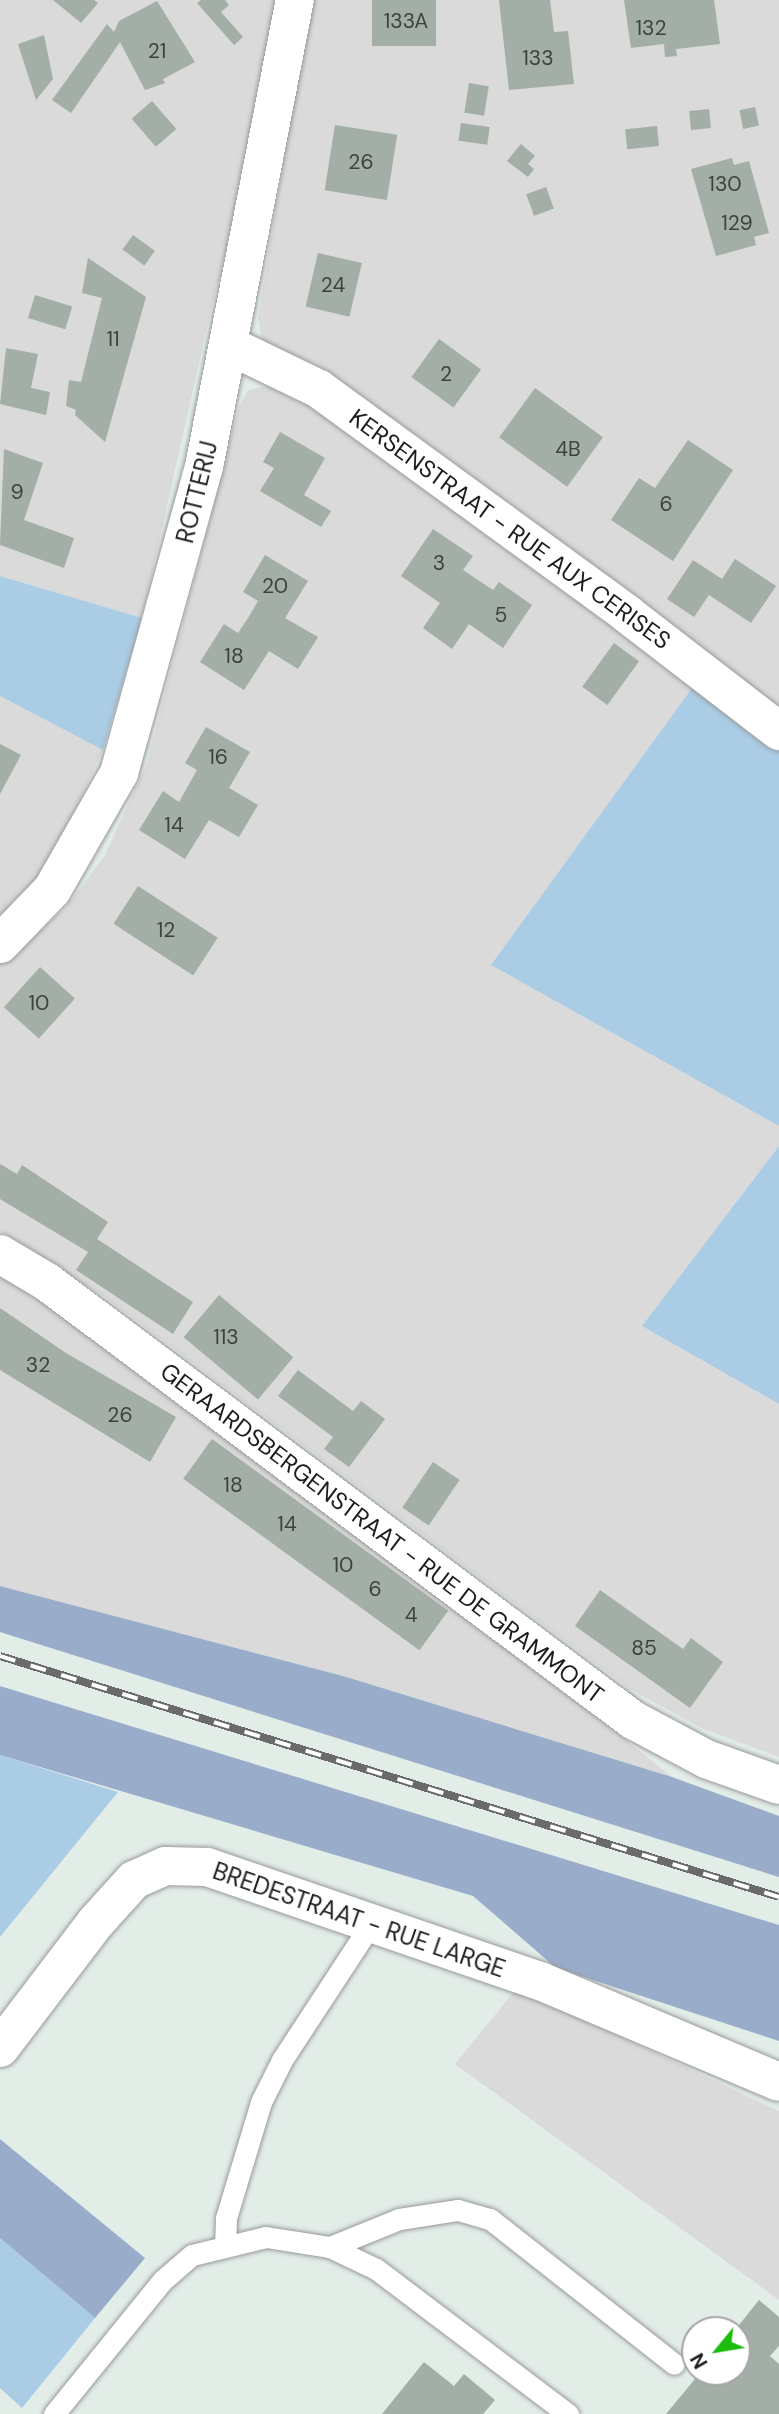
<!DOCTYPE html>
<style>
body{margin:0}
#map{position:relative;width:779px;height:2414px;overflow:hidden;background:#e2ede8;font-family:"DM Sans",sans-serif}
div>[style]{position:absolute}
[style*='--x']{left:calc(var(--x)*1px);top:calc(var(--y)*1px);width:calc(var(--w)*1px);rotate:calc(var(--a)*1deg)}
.residential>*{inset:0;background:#d9dad9}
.grass>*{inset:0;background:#aacce5}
.forest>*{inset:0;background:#99acca}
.building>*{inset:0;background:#a2aea6;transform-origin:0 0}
.roads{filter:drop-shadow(0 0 2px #999) drop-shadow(0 0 2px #999)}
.lane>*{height:21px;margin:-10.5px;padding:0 10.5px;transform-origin:10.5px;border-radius:10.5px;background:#fff}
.street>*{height:38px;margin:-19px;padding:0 19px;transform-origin:19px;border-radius:19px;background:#fff}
.rail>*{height:8px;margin-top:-4px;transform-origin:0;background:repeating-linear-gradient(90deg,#fff 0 16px,#6a6a6a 0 32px);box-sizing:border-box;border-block:2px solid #6a6a6a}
span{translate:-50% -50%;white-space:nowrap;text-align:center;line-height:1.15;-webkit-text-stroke:5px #fff;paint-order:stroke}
.number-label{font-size:21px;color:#3e403e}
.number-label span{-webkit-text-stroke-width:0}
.street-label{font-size:24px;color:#1c1c1c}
.north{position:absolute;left:681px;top:2316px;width:70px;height:70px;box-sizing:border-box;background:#fff;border:2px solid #a4a4a4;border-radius:50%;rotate:240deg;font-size:19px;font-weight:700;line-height:28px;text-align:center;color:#1c1c1c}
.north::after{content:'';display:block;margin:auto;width:24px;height:32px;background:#1bbc0b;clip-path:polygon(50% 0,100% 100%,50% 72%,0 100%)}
</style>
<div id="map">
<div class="residential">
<i style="clip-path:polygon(0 0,280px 0,250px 159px,212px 305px,142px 618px,0 576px)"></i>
<i style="clip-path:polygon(310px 0,779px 0,779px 718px,275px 352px,262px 338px,258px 318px)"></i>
<i style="clip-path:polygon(288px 381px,695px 684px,491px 965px,779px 1126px,779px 1146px,642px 1326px,779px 1404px,779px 1757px,701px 1728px,630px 1689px,106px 1298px,0 1231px,0 963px,64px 910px,105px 855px,147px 763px,239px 407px,248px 390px)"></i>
<i style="clip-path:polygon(0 696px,103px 750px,58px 848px,20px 900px,0 916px)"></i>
<i style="clip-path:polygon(0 1274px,170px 1390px,478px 1622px,672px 1777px,343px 1676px,0 1586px)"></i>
<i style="clip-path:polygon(517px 1988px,779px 2111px,779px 2300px,455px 2064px)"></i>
</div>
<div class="grass">
<i style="clip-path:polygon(0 576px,142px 618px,103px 750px,0 696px)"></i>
<i style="clip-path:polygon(695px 684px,779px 746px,779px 1126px,491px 965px)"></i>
<i style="clip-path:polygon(779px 1146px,779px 1404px,642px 1326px)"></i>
<i style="clip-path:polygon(0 1755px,118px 1792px,0 1937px)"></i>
<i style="clip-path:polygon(0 2238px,95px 2318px,22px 2408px,0 2388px)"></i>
</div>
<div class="forest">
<i style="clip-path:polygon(0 1586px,343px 1676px,672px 1777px,779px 1816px,779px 1877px,0 1632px)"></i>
<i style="clip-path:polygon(0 1686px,779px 1925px,779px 2041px,556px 1968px,473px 1896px,0 1755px)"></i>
<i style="clip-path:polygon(0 2139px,145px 2258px,95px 2318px,0 2238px)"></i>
</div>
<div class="building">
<i style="clip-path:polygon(53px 0,94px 0,98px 3px,81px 23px)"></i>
<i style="clip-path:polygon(201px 0,225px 0,229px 5px,221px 12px,243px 37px,234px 45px,197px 3px)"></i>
<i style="left:372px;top:0;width:64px;height:46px"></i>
<i style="clip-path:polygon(499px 0,550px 0,554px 32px,568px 31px,574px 84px,509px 90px)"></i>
<i style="clip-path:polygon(624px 0,714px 0,720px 44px,676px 49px,677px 56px,665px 57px,664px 44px,631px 48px)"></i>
<i style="clip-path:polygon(157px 1px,195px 62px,163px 79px,165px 83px,145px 90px,120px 42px,71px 113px,52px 100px,107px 24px,114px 32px,119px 21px)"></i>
<i style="clip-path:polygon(44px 35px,53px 79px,36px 100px,18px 44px)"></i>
<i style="left:469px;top:83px;width:20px;height:30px;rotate:9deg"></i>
<i style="left:152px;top:101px;width:37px;height:27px;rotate:49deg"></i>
<i style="left:755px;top:107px;width:19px;height:16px;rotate:78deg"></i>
<i style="left:709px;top:109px;width:19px;height:20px;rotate:84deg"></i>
<i style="left:461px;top:123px;width:29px;height:18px;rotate:8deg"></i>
<i style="left:335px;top:125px;width:63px;height:66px;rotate:9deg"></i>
<i style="left:657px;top:126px;width:20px;height:32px;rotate:84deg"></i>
<i style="clip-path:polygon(521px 144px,535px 156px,528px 164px,534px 169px,528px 177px,507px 161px)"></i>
<i style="clip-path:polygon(732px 158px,734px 165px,749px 161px,769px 233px,754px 237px,756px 245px,716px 256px,691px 169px)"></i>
<i style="left:546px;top:187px;width:23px;height:21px;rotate:70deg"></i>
<i style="left:133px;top:235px;width:27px;height:18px;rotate:36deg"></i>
<i style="left:318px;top:253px;width:45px;height:55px;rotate:13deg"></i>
<i style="clip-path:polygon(88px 258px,146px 297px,105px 442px,75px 415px,76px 410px,66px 406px,69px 380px,81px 382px,102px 298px,82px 293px)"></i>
<i style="left:35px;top:295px;width:39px;height:24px;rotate:17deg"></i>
<i style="left:439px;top:339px;width:52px;height:47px;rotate:36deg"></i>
<i style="clip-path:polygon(6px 348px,38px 354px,31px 388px,50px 392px,46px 415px,0 404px)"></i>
<i style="left:535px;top:388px;width:84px;height:61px;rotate:36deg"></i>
<i style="clip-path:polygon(280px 432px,325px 458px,304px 495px,331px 511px,321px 527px,260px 491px,274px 468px,263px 462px)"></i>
<i style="clip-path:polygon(688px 440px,733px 470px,673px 561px,611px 520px,639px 478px,655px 488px)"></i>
<i style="clip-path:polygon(4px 449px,43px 463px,24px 520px,74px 538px,64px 568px,0 545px)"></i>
<i style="clip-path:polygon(433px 529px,473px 556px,463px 570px,493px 590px,499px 582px,532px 605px,503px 648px,469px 624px,452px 649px,423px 628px,440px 603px,401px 576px)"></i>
<i style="clip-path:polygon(265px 555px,308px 581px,285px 618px,318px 637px,298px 669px,269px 651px,244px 690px,200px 662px,224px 624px,238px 633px,248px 618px,258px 601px,243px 592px)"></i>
<i style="clip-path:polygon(735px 559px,776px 586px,751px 623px,709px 595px,694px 617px,667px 599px,693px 560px,722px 579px)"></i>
<i style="left:614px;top:643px;width:31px;height:54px;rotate:36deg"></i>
<i style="clip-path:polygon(206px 727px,250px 752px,229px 788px,258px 805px,239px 837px,209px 820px,185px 859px,139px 830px,163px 791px,179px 802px,197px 770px,185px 763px)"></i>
<i style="clip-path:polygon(0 744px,21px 755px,0 794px)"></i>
<i style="left:138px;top:886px;width:95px;height:45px;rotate:33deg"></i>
<i style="left:40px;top:967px;width:47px;height:54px;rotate:42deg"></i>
<i style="clip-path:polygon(0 1164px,17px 1174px,22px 1165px,108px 1222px,97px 1239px,193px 1302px,173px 1334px,76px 1270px,88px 1252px,0 1199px)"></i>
<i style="left:219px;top:1295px;width:97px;height:55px;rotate:40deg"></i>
<i style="clip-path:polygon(0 1308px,66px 1353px,176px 1417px,150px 1462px,0 1370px)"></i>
<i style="clip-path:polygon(298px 1370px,353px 1411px,361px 1401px,385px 1419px,349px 1467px,324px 1449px,333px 1437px,278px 1396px)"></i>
<i style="left:212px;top:1439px;width:292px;height:49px;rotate:36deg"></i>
<i style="left:433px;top:1462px;width:32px;height:55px;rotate:34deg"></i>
<i style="clip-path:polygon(600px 1590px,683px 1649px,691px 1638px,723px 1662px,690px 1708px,575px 1626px)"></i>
<i style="clip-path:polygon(759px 2300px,779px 2317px,779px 2346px,770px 2356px,779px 2364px,779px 2414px,666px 2414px,695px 2379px,693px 2372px,737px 2372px,735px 2330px)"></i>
<i style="clip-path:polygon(424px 2362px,454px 2386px,464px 2374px,495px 2400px,483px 2414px,382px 2414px)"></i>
</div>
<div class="roads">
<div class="lane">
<i style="--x:225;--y:2247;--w:29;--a:-88"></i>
<i style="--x:226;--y:2218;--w:121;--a:-73.2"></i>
<i style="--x:261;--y:2102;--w:47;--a:-63.4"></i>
<i style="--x:282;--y:2060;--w:163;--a:-56.8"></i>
<i style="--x:330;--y:2247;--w:74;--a:-22.1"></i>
<i style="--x:399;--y:2219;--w:60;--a:-8.7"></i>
<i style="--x:458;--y:2210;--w:33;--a:16"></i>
<i style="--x:490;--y:2219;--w:234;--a:38.2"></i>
<i style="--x:54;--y:2414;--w:173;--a:-50.9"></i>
<i style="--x:163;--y:2280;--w:38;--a:-41"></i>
<i style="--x:192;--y:2255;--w:76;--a:-13.7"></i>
<i style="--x:266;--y:2237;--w:65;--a:8.9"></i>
<i style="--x:330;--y:2247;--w:51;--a:25.6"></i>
<i style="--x:376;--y:2269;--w:241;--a:37.1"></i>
</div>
<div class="street">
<i style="--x:230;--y:346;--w:99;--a:25.8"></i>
<i style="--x:319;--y:389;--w:381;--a:36.1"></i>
<i style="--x:627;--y:614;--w:192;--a:37.6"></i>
<i style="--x:0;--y:944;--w:75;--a:-46.1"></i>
<i style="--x:52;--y:890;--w:135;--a:-60.2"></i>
<i style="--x:119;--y:773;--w:318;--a:-74.5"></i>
<i style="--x:204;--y:467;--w:476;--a:-79"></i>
<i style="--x:0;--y:1254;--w:55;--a:30.8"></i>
<i style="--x:47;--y:1282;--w:732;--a:36.78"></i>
<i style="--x:633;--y:1720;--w:83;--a:28.1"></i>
<i style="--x:706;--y:1759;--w:77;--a:19.6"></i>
<i style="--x:0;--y:2048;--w:158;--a:-52.7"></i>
<i style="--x:96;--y:1922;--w:57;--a:-47.9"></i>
<i style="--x:134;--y:1880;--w:34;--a:-24"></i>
<i style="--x:165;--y:1866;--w:42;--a:1.4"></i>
<i style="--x:207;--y:1867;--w:352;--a:18.9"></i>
<i style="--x:540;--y:1981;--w:259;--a:22.9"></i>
</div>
</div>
<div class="rail">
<i style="--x:0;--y:1656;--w:815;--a:17.19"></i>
</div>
<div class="number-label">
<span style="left:406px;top:21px">133A</span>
<span style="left:651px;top:28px">132</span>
<span style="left:157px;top:51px">21</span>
<span style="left:538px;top:58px">133</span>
<span style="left:361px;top:162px">26</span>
<span style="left:725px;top:184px">130</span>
<span style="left:737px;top:223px">129</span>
<span style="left:333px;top:285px">24</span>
<span style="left:113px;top:339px">11</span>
<span style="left:446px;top:374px">2</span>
<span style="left:568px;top:449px">4B</span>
<span style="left:17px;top:492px">9</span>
<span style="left:666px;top:504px">6</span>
<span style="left:439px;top:563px">3</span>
<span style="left:275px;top:586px">20</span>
<span style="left:501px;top:615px">5</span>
<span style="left:234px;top:656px">18</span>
<span style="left:218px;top:757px">16</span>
<span style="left:174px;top:825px">14</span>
<span style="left:166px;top:930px">12</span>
<span style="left:39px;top:1003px">10</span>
<span style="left:226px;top:1337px">113</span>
<span style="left:38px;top:1365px">32</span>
<span style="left:120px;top:1415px">26</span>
<span style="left:233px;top:1485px">18</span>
<span style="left:287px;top:1524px">14</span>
<span style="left:343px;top:1565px">10</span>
<span style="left:375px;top:1589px">6</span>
<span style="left:411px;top:1615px">4</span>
<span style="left:644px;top:1648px">85</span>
</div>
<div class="street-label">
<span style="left:197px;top:492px;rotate:-76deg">ROTTERIJ</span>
<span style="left:510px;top:529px;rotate:36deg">KERSENSTRAAT - RUE AUX CERISES</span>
<span style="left:382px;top:1533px;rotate:37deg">GERAARDSBERGENSTRAAT - RUE DE GRAMMONT</span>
<span style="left:359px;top:1920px;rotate:19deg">BREDESTRAAT - RUE LARGE</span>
</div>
<div class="north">N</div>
</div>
